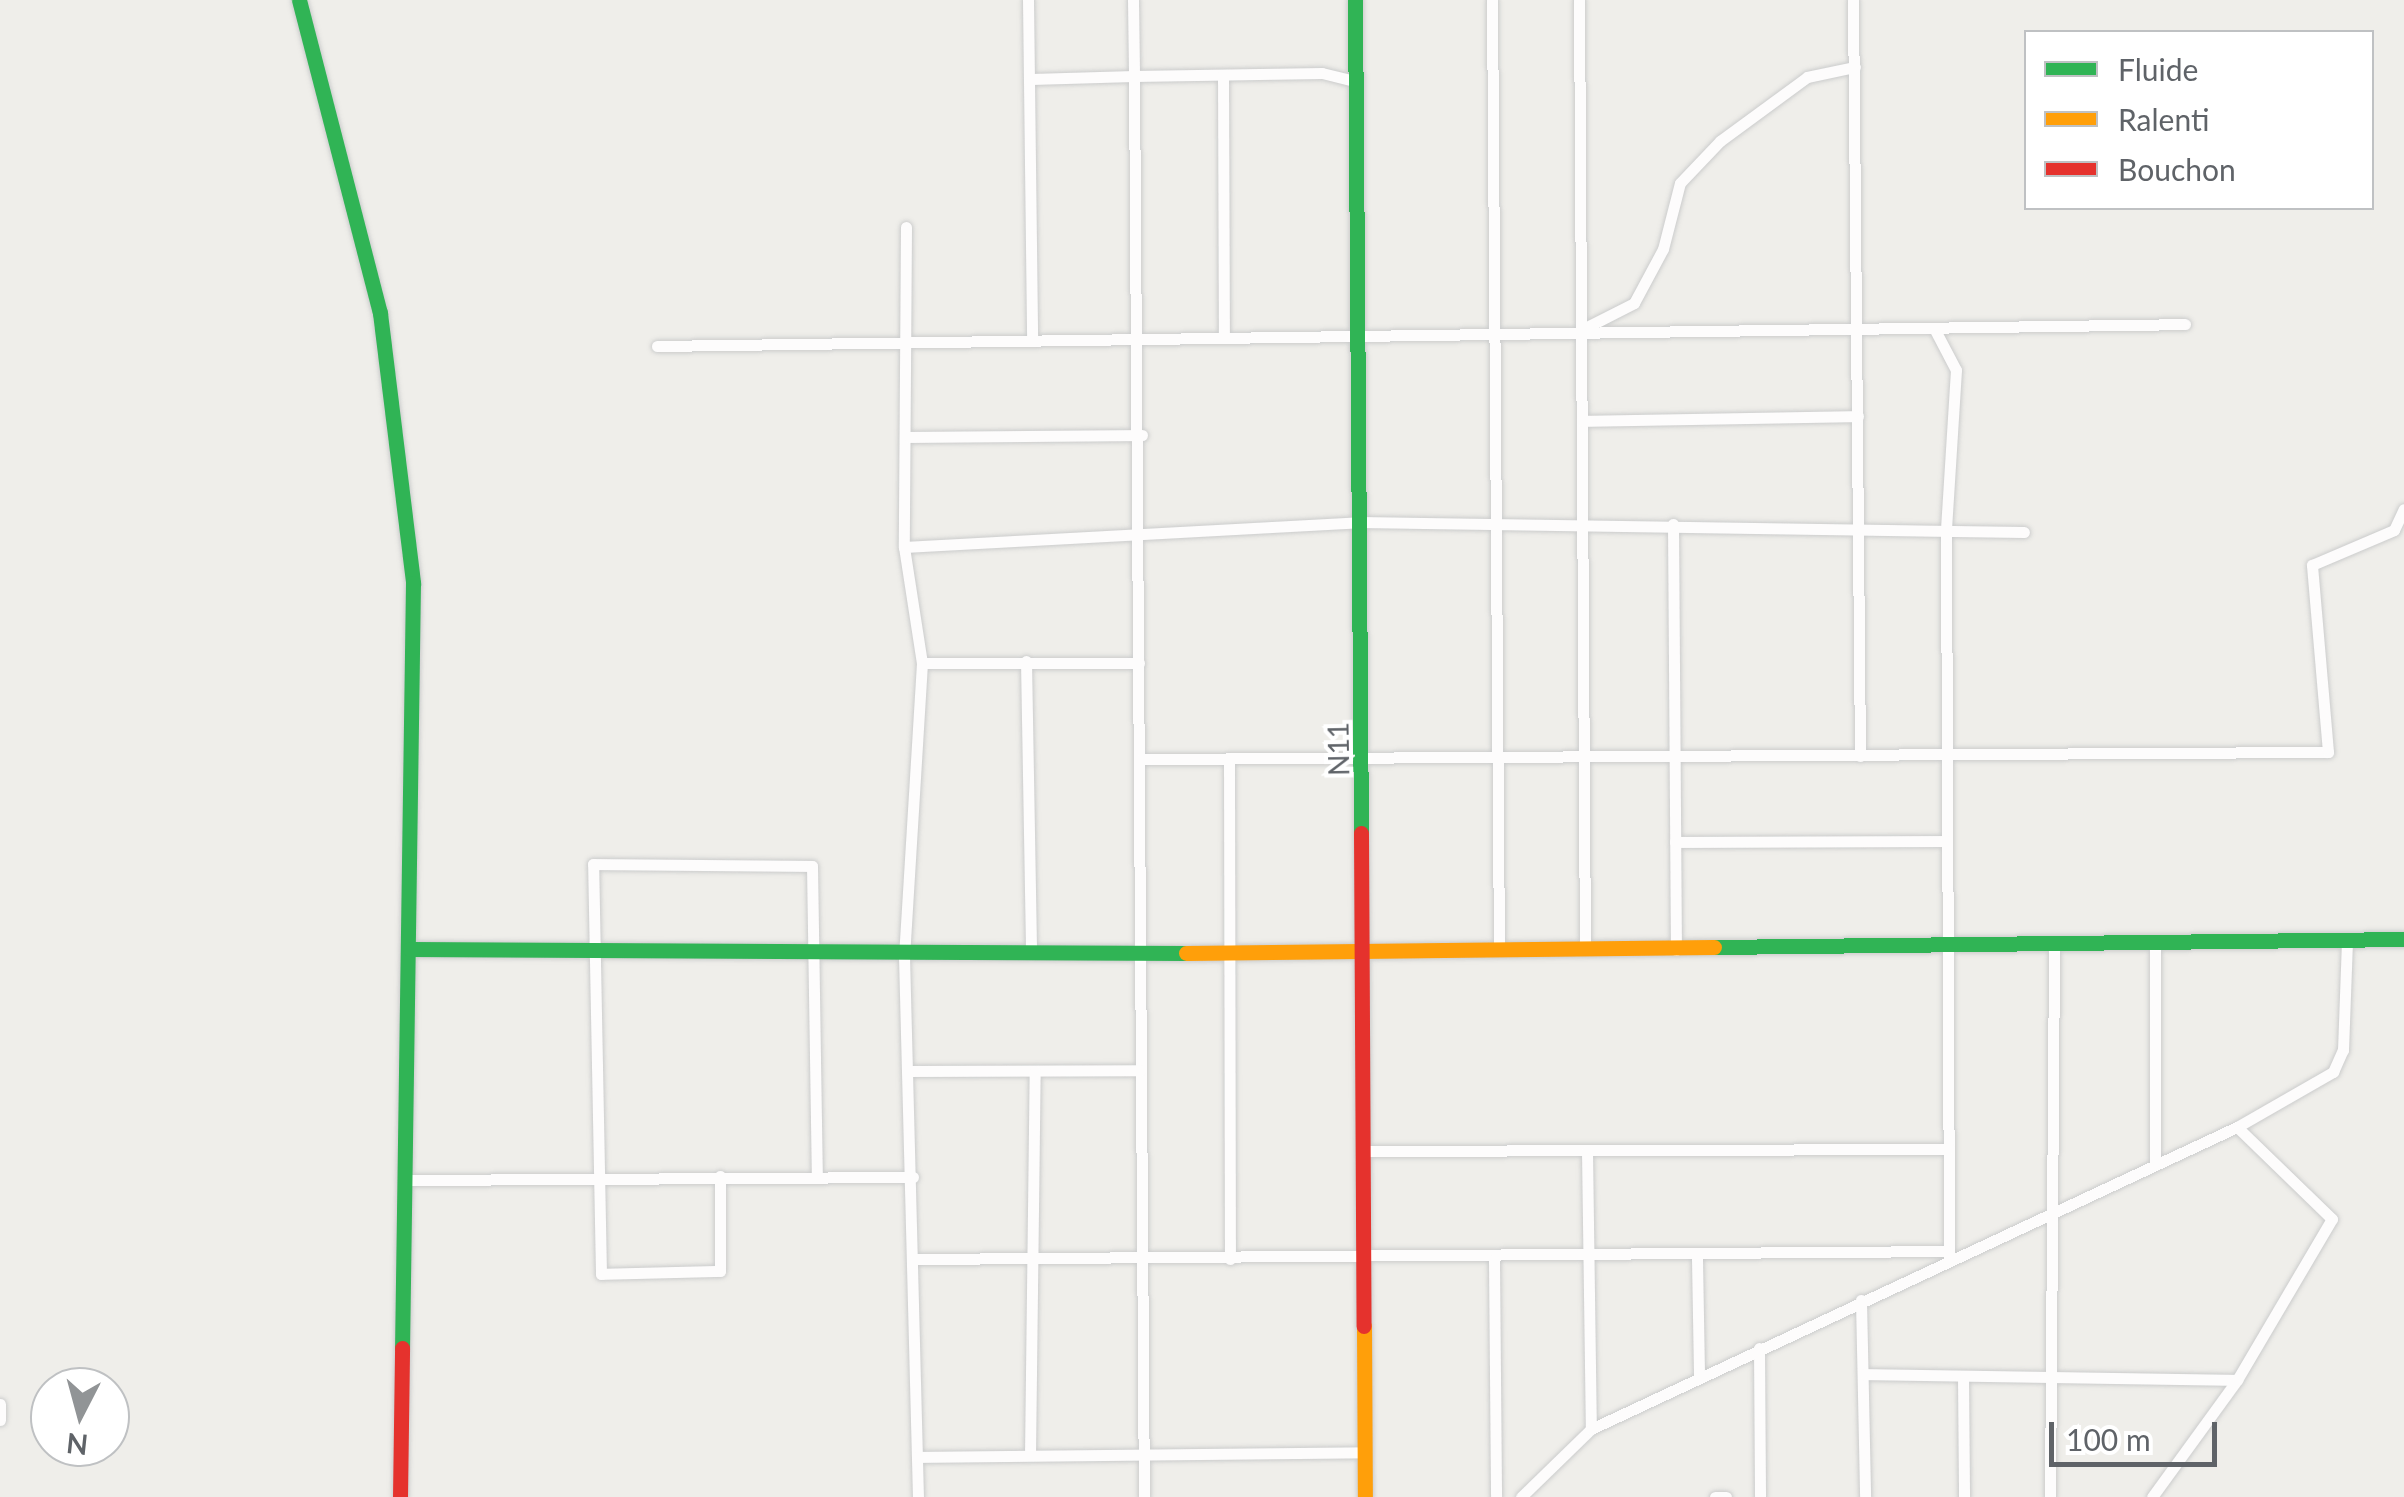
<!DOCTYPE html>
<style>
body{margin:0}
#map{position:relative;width:2404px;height:1497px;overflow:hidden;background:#efeeea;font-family:Lato,sans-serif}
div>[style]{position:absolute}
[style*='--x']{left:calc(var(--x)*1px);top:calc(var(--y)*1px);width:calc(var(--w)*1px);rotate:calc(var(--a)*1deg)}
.roads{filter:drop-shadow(0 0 2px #cbcccc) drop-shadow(0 0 2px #cbcccc)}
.street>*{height:11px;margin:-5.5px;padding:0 5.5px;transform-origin:5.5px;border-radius:5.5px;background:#fdfcfc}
.fast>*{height:15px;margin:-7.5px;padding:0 7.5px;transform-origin:7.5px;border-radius:7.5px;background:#30b455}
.slow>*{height:15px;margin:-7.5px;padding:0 7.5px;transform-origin:7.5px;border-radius:7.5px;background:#ff9f0a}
.jam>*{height:15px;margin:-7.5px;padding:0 7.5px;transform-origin:7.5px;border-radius:7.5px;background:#e5322d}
span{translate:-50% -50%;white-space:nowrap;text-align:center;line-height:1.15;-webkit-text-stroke:8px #fff;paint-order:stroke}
.street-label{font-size:28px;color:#5f6368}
.legend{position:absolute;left:2024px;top:30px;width:350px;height:180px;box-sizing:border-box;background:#fff;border:2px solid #bfc1c3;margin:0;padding:12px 18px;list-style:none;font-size:30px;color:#5f6368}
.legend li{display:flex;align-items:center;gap:20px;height:50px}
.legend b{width:50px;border:2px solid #bfc1c3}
.north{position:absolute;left:30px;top:1367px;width:100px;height:100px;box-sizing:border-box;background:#fff;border:2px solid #bfc1c3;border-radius:50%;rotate:186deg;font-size:28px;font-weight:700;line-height:40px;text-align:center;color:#5f6368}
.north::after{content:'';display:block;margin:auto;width:35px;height:45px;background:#919496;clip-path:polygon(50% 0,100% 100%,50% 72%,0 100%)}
.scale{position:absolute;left:2049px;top:1422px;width:168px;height:45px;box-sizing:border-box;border:5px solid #5f6368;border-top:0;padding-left:12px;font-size:30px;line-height:35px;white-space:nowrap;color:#5f6368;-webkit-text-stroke:8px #fff;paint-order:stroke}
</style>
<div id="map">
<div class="roads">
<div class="street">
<i style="--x:1028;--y:0;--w:340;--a:89.3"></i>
<i style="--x:1133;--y:0;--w:76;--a:89.2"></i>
<i style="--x:1134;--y:76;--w:188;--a:-0.9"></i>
<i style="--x:1322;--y:73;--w:36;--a:14"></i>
<i style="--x:1492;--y:0;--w:950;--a:89.58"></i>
<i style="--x:1579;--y:0;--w:950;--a:89.64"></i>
<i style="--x:1853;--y:0;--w:756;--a:89.47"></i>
<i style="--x:1223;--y:75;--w:262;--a:89.8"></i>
<i style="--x:1031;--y:79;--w:103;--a:-1.7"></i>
<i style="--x:1134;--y:76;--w:1421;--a:89.6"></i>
<i style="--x:906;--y:227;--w:320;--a:90.4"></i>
<i style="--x:904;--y:547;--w:117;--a:81.2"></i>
<i style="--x:922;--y:663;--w:294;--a:93.5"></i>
<i style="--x:904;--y:956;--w:541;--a:88.52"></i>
<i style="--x:1585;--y:328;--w:55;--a:-27"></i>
<i style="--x:1634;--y:303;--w:61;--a:-61.8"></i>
<i style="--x:1663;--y:249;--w:68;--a:-75.6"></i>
<i style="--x:1680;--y:183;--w:58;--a:-46.4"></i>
<i style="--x:1720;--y:141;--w:108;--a:-36.3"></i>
<i style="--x:1807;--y:77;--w:49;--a:-11.8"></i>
<i style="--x:1935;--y:330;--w:45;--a:62.3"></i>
<i style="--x:1956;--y:370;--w:160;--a:93.6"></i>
<i style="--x:1946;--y:530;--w:727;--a:89.76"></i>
<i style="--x:657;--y:346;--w:1528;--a:-0.82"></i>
<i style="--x:1582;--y:421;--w:276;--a:-1"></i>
<i style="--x:910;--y:437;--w:232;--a:-0.5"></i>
<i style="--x:1673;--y:524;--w:426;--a:89.6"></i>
<i style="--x:904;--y:547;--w:456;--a:-3.1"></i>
<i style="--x:1359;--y:522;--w:665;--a:0.86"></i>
<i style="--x:1026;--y:661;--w:292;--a:89"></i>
<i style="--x:922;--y:663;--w:217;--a:0"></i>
<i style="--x:1141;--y:759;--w:1187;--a:-0.34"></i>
<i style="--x:2328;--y:752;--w:188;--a:-94.9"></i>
<i style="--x:2312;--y:565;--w:89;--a:-23.1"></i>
<i style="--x:2394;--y:530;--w:23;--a:-65"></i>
<i style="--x:1229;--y:759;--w:500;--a:89.89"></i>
<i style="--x:1675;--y:842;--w:272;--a:-0.2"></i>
<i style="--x:910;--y:1071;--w:230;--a:-0.2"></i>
<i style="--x:1364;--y:1151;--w:585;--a:-0.2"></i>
<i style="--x:1587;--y:1151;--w:278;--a:89.2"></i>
<i style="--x:2155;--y:1165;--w:219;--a:-90"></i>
<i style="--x:720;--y:1176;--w:95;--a:90"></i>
<i style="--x:720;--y:1271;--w:119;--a:178.6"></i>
<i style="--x:601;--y:1274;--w:410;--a:-91.1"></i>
<i style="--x:593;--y:864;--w:219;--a:0.5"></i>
<i style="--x:812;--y:866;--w:310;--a:89.1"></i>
<i style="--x:406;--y:1180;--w:507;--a:-0.34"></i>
<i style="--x:916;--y:1259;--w:1032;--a:-0.44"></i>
<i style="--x:1697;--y:1259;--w:118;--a:89"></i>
<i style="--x:1494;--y:1260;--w:237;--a:89.5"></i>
<i style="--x:1861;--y:1300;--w:197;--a:88.8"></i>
<i style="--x:1759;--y:1348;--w:149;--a:89.6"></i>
<i style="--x:1864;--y:1374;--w:373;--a:0.9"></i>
<i style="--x:1963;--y:1377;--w:120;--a:89.5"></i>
<i style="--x:0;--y:1404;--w:16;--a:90"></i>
<i style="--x:1030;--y:1455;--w:384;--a:-89.3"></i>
<i style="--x:917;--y:1457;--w:448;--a:-0.6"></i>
<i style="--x:1521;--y:1497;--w:98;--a:-44.2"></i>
<i style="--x:1591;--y:1429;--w:713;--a:-25.06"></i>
<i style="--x:2237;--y:1127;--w:111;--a:-29.8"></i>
<i style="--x:2333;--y:1072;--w:24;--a:-66"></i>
<i style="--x:2343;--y:1050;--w:109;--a:-87.9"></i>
<i style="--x:1715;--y:1497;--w:11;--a:0"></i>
<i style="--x:2050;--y:1497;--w:551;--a:-89.58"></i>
<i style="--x:2152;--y:1497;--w:145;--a:-54"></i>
<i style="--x:2237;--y:1380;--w:187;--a:-59.5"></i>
<i style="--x:2332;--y:1219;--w:132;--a:-135.9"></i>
</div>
<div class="fast">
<i style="--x:299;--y:0;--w:323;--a:75.5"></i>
<i style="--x:380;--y:313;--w:272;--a:83"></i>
<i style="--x:413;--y:583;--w:765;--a:90.82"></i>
<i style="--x:1355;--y:0;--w:833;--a:89.59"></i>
<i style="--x:1714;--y:947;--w:690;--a:-0.66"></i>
<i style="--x:410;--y:949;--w:776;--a:0.3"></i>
</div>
<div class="slow">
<i style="--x:1186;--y:953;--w:528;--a:-0.65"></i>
<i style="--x:1364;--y:1326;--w:171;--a:89.7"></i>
</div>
<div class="jam">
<i style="--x:1361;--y:833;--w:493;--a:89.7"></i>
<i style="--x:400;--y:1497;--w:149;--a:-89.2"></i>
</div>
</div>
<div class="street-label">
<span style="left:1338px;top:749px;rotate:-91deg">N11</span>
</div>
<ul class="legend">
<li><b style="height:12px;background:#30b455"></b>Fluide</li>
<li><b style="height:12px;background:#ff9f0a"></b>Ralenti</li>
<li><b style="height:12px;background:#e5322d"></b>Bouchon</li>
</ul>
<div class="north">N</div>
<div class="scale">100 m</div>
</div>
